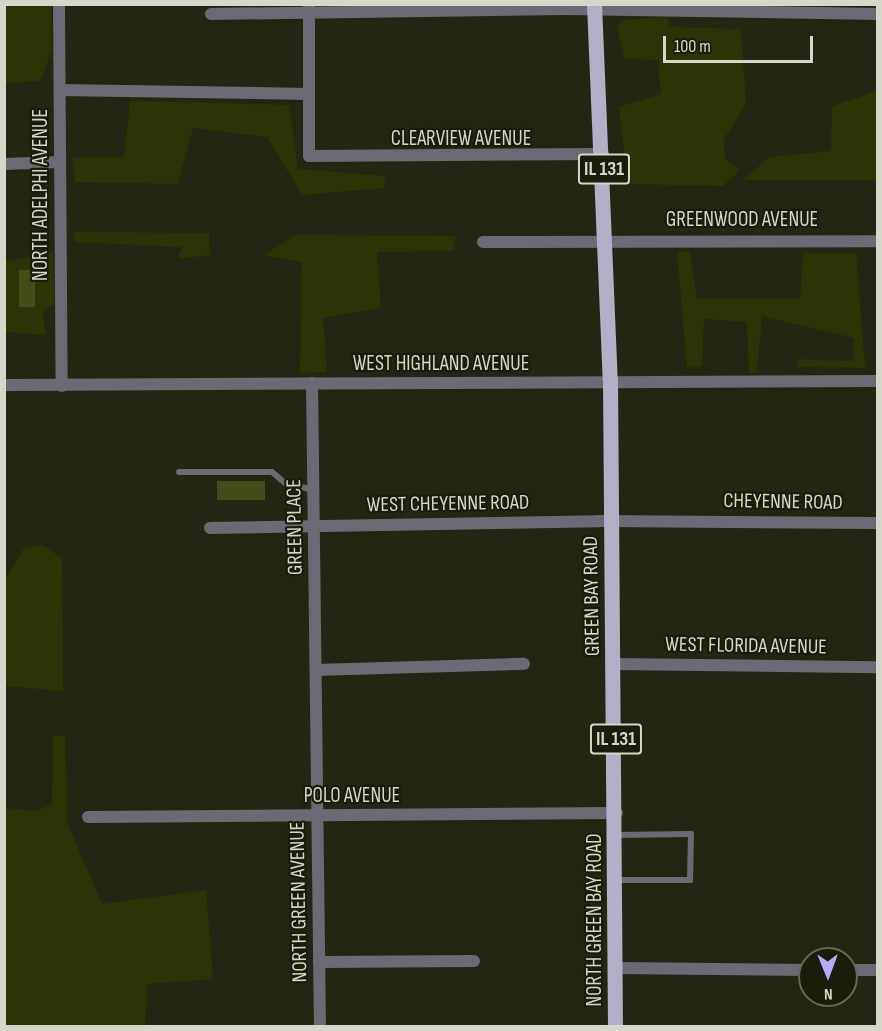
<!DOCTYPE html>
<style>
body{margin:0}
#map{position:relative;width:882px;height:1031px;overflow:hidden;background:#222713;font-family:"Sofia Sans Condensed",sans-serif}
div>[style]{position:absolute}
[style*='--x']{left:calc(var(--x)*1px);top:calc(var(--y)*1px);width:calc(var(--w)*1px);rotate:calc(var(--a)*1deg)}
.green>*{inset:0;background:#2b3404}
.building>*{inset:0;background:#424d19;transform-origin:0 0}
.lane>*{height:6px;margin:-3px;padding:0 3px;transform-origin:3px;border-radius:3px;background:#6b6a74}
.street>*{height:12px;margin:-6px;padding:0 6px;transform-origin:6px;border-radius:6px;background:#6b6a74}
.primary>*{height:15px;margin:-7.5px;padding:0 7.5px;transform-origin:7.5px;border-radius:7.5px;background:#b2b0c6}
span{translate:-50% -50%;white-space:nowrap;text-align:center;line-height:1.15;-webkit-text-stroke:4.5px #191d09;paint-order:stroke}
.shield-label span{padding:2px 4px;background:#191d09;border:2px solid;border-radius:4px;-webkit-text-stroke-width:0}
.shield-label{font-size:20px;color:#d4d8cb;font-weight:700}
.street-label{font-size:21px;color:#d4d8cb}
.frame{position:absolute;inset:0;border:6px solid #d4d8cb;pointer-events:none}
.north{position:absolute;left:798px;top:947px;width:60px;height:60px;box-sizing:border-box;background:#191d09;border:2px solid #646857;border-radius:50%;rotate:179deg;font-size:16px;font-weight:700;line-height:24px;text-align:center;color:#d4d8cb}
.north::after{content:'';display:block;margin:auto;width:21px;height:27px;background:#b6acf8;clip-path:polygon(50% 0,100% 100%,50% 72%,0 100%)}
.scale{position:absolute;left:663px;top:36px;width:150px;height:27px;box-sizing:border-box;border:3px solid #d4d8cb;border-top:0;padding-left:8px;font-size:18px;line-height:21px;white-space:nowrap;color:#d4d8cb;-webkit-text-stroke:4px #191d09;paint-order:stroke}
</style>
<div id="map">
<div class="green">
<i style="clip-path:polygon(5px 4px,51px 5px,52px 51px,40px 81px,5px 83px)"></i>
<i style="clip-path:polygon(667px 17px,671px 27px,741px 29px,746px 104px,724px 139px,725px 159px,740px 170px,723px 186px,628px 184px,619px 107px,661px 94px,658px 60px,624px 59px,617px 26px,623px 20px)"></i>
<i style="clip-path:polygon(877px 91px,877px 180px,742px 180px,770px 157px,831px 151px,832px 106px)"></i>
<i style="clip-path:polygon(130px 101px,289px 105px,298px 169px,385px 176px,384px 188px,302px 195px,267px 137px,193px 128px,178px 184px,75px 182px,72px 158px,124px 157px)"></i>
<i style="clip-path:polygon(73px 232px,209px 233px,210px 255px,178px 259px,182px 247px,75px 242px)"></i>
<i style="clip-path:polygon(296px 235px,456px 236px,453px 251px,377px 252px,381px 308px,323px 318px,327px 372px,300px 373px,302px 262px,264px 255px)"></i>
<i style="clip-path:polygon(690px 251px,697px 299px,800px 299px,803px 253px,856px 253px,865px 368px,798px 367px,797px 359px,853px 361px,854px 338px,762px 316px,757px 372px,749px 374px,747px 322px,704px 319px,702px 366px,687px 368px,677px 252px)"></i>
<i style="clip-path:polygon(53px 252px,55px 304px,43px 310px,45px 335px,5px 332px,4px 262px)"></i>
<i style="clip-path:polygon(42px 545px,62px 558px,63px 691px,5px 686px,5px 580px,24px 548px)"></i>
<i style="clip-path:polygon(53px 736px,65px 736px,67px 822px,102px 904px,206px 890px,213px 979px,147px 984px,145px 1026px,5px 1026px,5px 808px,36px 811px,52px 804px)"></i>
</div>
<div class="building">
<i style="left:19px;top:270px;width:16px;height:37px"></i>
<i style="left:217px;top:481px;width:48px;height:19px"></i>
</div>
<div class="lane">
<i style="--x:179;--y:472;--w:93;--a:0"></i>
<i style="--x:272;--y:472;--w:17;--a:40"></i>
<i style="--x:285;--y:483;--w:29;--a:14"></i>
<i style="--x:617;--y:835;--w:74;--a:-0.8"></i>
<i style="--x:691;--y:834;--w:46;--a:91.2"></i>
<i style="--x:690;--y:880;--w:73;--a:180"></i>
</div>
<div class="street">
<i style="--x:59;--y:4;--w:382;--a:89.6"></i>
<i style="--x:309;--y:6;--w:150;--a:90"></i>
<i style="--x:309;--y:156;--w:294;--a:-0.4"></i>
<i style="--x:211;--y:14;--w:355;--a:-0.8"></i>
<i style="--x:566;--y:9;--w:312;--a:0.9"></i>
<i style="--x:60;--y:90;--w:248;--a:0.9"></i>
<i style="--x:4;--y:164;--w:55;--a:-2.1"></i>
<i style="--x:483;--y:242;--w:395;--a:-0.1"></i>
<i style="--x:312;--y:383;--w:643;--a:89.29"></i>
<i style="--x:4;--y:385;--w:874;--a:-0.26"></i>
<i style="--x:210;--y:528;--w:389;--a:-1"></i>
<i style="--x:599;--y:521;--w:279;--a:0.4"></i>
<i style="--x:614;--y:664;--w:264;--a:0.7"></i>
<i style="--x:316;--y:670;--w:208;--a:-1.7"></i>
<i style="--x:88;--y:817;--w:529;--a:-0.43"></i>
<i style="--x:319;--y:962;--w:155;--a:-0.4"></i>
<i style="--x:616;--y:968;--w:194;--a:0.6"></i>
<i style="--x:846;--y:970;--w:32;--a:0"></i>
</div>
<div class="primary">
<i style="--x:594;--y:4;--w:375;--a:87.6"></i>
<i style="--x:610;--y:379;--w:647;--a:89.56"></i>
</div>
<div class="shield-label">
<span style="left:604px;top:169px">IL 131</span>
<span style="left:616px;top:739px">IL 131</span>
</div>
<div class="street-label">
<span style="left:461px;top:139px">CLEARVIEW AVENUE</span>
<span style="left:41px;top:195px;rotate:-90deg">NORTH ADELPHI AVENUE</span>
<span style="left:742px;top:220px">GREENWOOD AVENUE</span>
<span style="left:441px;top:364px">WEST HIGHLAND AVENUE</span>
<span style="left:783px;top:502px;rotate:1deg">CHEYENNE ROAD</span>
<span style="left:448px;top:504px;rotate:-1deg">WEST CHEYENNE ROAD</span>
<span style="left:295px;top:527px;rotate:-91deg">GREEN PLACE</span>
<span style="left:592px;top:596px;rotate:-91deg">GREEN BAY ROAD</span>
<span style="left:746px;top:646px;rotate:1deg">WEST FLORIDA AVENUE</span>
<span style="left:352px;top:796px">POLO AVENUE</span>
<span style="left:299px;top:902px;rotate:-91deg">NORTH GREEN AVENUE</span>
<span style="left:595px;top:920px;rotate:-90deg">NORTH GREEN BAY ROAD</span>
</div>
<div class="frame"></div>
<div class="north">N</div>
<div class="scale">100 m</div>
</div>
